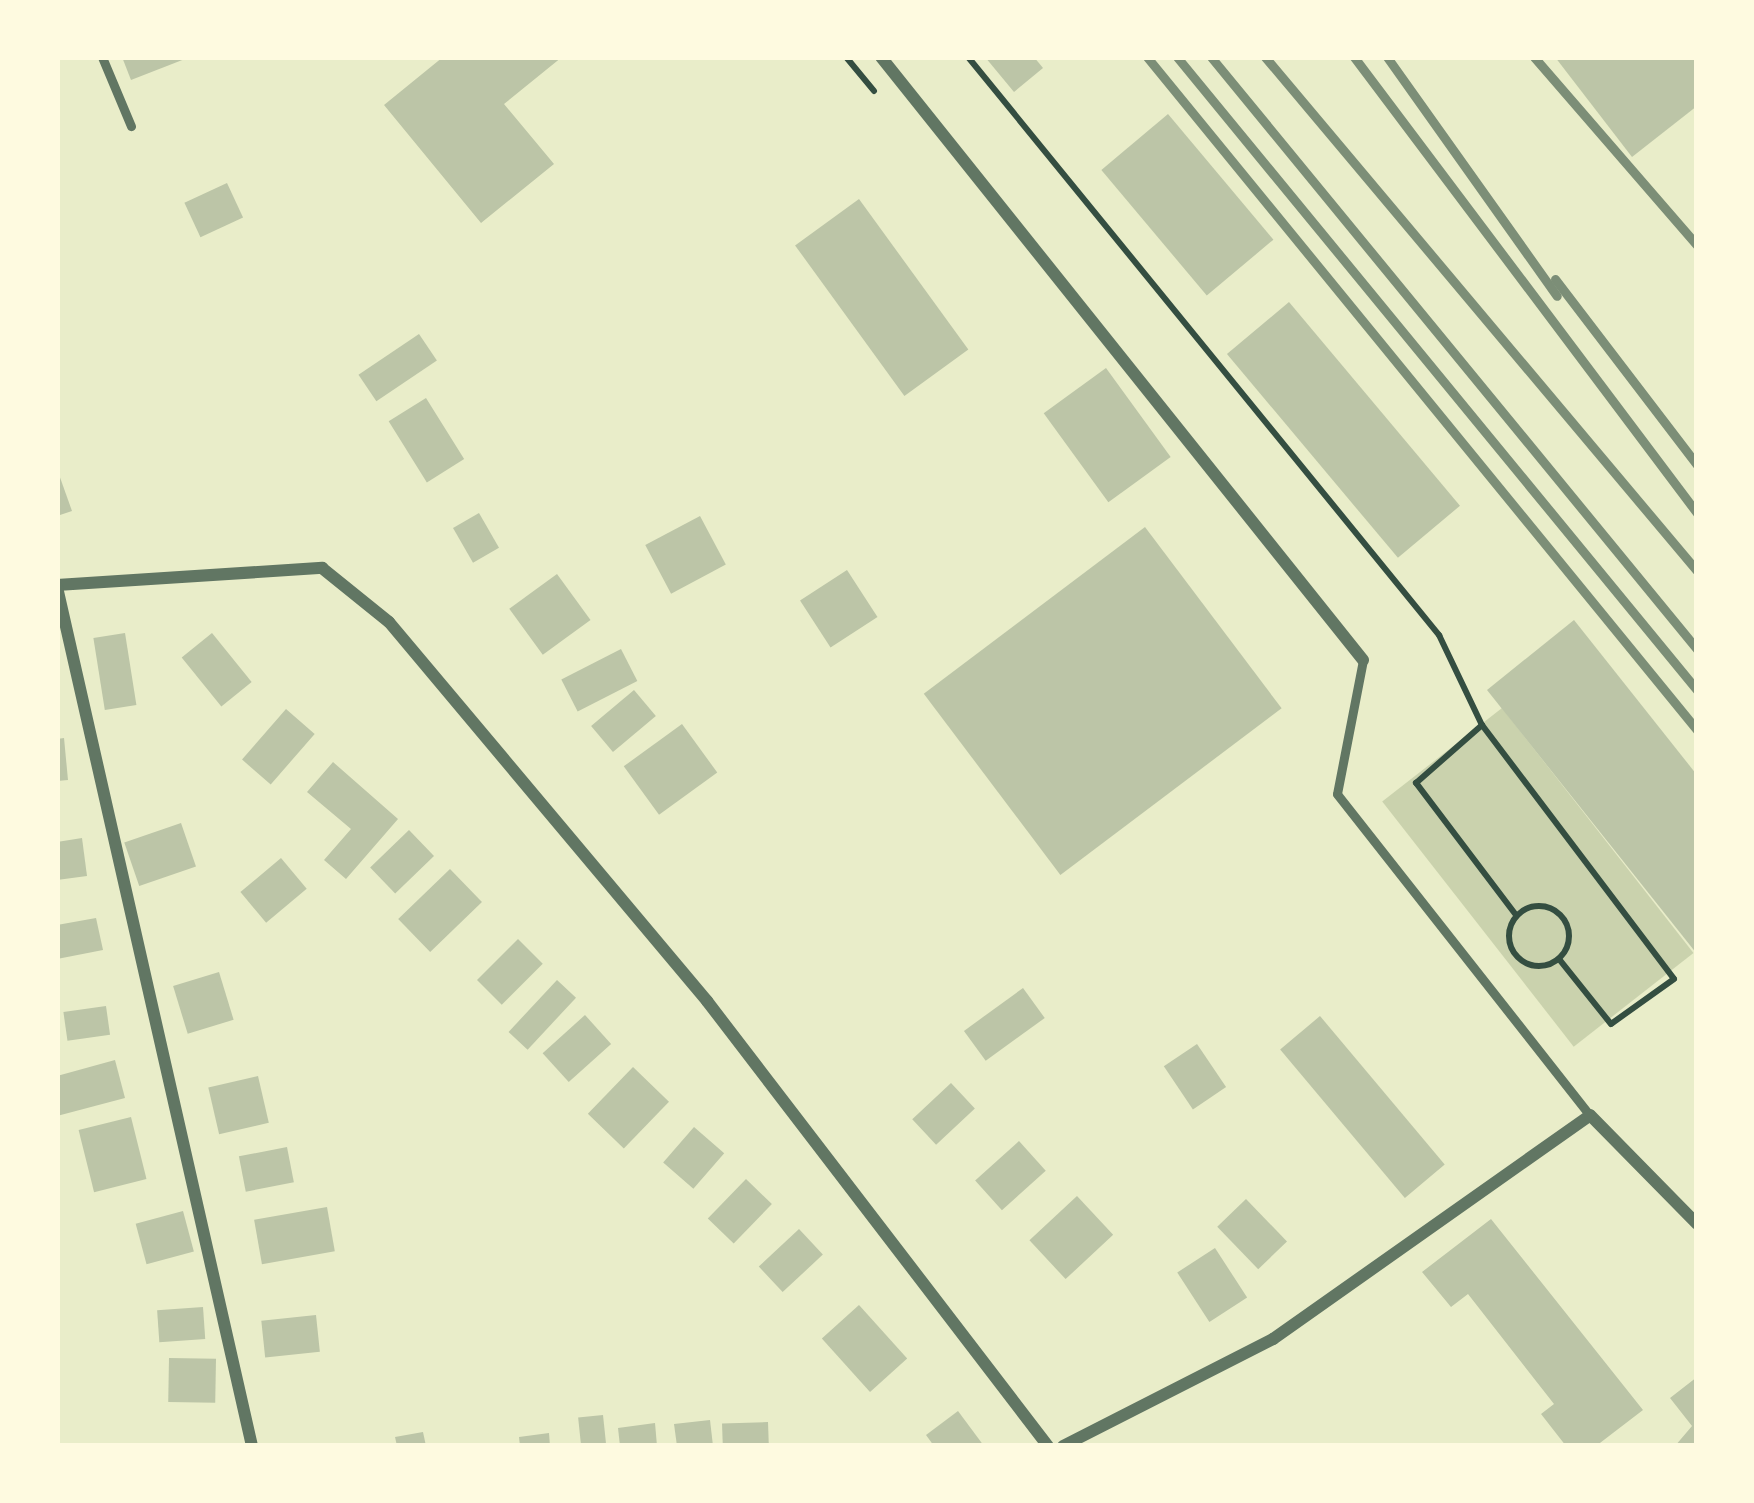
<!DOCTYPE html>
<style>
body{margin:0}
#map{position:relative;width:1754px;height:1503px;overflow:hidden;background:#e9edc9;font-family:Ubuntu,sans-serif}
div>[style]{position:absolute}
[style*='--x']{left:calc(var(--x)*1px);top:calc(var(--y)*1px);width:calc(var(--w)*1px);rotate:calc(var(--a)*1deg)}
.green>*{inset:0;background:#cad2ad;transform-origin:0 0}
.building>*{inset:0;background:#bcc5a7;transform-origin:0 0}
.path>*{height:6px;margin:-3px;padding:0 3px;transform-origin:3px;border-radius:3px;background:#344e41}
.path>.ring{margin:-3px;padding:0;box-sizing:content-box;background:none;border:6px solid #344e41;border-radius:50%}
.service>*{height:9px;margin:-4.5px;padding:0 4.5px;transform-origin:4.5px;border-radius:4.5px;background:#617663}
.minor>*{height:12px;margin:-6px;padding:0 6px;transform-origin:6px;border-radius:6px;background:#617663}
.rail>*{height:9px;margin:-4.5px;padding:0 4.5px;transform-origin:4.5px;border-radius:4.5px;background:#7c8e77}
span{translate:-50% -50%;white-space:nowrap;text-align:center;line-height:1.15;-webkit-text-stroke:12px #fefae0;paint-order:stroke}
.frame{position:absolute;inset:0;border:60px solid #fefae0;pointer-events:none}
</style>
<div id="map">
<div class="green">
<i style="left:1502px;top:708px;width:311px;height:152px;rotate:52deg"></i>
</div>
<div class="building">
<i style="clip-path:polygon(122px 57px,190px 57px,131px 80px)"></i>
<i style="clip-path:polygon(443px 57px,562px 57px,504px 104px,554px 164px,481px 223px,384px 105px)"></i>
<i style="clip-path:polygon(985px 57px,1034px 57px,1043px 68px,1014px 92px)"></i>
<i style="clip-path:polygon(1555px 57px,1697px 57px,1697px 106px,1632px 157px)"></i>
<i style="left:1168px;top:114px;width:164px;height:87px;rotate:50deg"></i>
<i style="left:227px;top:183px;width:38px;height:47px;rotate:65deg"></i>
<i style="left:859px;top:199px;width:186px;height:79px;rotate:54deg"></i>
<i style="left:1289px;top:302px;width:266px;height:81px;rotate:50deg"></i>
<i style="left:419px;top:334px;width:32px;height:73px;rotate:56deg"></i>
<i style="left:1106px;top:368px;width:110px;height:77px;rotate:54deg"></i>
<i style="left:426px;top:398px;width:72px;height:44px;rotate:58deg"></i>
<i style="clip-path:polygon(57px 469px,72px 511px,57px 516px)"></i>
<i style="left:479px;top:513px;width:40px;height:30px;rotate:60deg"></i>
<i style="left:700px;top:516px;width:55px;height:62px;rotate:62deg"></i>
<i style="left:1145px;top:527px;width:227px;height:277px;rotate:53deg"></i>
<i style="left:847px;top:570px;width:56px;height:56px;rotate:57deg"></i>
<i style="left:557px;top:574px;width:57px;height:59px;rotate:54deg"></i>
<i style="clip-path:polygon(1574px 620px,1697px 775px,1697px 954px,1487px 690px)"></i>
<i style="left:125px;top:633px;width:73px;height:32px;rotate:81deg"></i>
<i style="left:212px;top:633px;width:63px;height:39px;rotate:51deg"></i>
<i style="left:621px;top:649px;width:36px;height:67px;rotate:63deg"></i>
<i style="left:634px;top:690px;width:34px;height:56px;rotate:50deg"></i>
<i style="left:286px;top:709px;width:38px;height:67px;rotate:41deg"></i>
<i style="left:682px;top:724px;width:60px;height:72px;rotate:54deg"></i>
<i style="clip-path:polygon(64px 738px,68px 780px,57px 781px,57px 739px)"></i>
<i style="clip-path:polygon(333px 762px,398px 819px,346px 879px,324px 860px,351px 829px,307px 792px)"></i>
<i style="left:181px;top:823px;width:46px;height:60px;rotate:71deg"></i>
<i style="left:409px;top:830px;width:36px;height:54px;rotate:46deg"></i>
<i style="clip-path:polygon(82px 838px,87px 876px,57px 880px,57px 842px)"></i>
<i style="left:281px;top:858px;width:40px;height:53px;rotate:50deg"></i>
<i style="left:450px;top:869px;width:46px;height:72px;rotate:46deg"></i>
<i style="clip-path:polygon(96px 918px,103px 950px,57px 959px,57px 925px)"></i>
<i style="left:518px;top:939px;width:35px;height:58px;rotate:45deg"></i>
<i style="left:219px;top:972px;width:50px;height:48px;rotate:73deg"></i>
<i style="left:557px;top:980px;width:26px;height:71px;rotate:43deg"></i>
<i style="left:1023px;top:988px;width:37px;height:73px;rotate:54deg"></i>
<i style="left:106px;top:1006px;width:29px;height:43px;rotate:82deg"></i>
<i style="left:585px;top:1015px;width:39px;height:57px;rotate:48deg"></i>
<i style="left:1320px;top:1016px;width:194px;height:52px;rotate:50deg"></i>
<i style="left:1197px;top:1044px;width:52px;height:40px;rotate:56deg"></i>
<i style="clip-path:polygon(115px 1060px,125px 1098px,57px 1116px,57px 1076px)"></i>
<i style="left:633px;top:1067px;width:50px;height:65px;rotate:44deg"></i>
<i style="left:258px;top:1076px;width:48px;height:51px;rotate:77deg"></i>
<i style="left:951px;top:1083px;width:35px;height:53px;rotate:47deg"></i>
<i style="left:131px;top:1117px;width:64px;height:54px;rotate:76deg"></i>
<i style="left:694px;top:1127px;width:40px;height:47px;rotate:41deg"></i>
<i style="left:1019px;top:1141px;width:40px;height:59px;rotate:48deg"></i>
<i style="left:287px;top:1147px;width:36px;height:49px;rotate:79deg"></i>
<i style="left:746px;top:1179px;width:36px;height:55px;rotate:44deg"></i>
<i style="left:1077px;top:1196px;width:53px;height:65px;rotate:47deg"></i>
<i style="left:1246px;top:1199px;width:59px;height:40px;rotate:46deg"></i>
<i style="left:327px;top:1207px;width:45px;height:74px;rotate:80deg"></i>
<i style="left:183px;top:1211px;width:42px;height:49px;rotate:75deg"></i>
<i style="clip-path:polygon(1491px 1219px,1643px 1410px,1596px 1446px,1566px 1446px,1541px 1414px,1554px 1404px,1468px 1294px,1451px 1307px,1422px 1272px)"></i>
<i style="left:799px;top:1229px;width:35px;height:55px;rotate:47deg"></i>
<i style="left:1215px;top:1248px;width:59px;height:45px;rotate:57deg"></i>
<i style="left:859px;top:1305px;width:72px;height:50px;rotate:48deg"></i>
<i style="left:203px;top:1307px;width:32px;height:46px;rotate:86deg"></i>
<i style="left:316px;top:1315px;width:37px;height:55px;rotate:84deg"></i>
<i style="left:169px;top:1358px;width:47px;height:44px;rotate:1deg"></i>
<i style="clip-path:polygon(1697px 1377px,1697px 1446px,1675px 1446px,1692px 1426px,1670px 1398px)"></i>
<i style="clip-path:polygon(958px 1411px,984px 1446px,934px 1446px,926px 1435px)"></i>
<i style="left:603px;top:1415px;width:31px;height:25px;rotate:84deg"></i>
<i style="clip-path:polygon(710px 1420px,713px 1446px,677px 1446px,674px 1424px)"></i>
<i style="left:768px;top:1422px;width:24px;height:46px;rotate:88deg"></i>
<i style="clip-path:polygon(655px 1423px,657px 1446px,620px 1446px,618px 1428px)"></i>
<i style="clip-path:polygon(423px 1432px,426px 1446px,397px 1446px,395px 1437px)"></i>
<i style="clip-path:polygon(549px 1433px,550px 1446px,520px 1446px,519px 1437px)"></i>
</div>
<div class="path">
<i style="--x:846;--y:57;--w:44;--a:50.5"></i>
<i style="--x:968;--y:57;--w:746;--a:50.82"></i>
<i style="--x:1439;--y:635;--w:100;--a:64.5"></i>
<i class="ring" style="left:1509px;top:906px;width:54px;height:54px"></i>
<i style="--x:1516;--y:915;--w:166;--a:-127.1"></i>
<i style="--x:1416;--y:783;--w:88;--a:-41.3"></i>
<i style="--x:1482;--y:725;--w:318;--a:52.9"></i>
<i style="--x:1674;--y:979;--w:77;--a:144.5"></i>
<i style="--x:1611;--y:1024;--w:83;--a:-128.7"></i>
</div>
<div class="service">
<i style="--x:102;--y:57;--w:75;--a:67.2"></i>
<i style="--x:1363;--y:660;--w:136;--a:101"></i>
<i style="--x:1337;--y:794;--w:409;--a:51.8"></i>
</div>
<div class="minor">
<i style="--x:881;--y:57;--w:772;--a:51.36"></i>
<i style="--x:57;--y:585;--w:266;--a:-3.7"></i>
<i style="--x:322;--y:568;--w:86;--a:38.9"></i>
<i style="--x:389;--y:622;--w:495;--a:50"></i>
<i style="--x:707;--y:1001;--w:561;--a:52.54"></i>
<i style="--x:57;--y:587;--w:881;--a:77.21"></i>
<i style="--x:1063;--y:1446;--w:236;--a:-27"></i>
<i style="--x:1273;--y:1339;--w:388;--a:-35.2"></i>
<i style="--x:1590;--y:1115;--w:153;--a:45.5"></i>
</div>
<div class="rail">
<i style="--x:1147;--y:57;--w:869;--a:50.74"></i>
<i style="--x:1177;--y:57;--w:819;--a:50.6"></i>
<i style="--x:1211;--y:57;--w:766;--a:50.62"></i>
<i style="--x:1265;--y:57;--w:671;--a:49.95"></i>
<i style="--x:1354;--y:57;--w:571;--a:53.05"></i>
<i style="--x:1387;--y:57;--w:293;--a:54.6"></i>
<i style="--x:1534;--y:57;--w:249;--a:49.1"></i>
<i style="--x:1555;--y:279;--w:234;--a:52.6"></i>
</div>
<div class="frame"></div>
</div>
